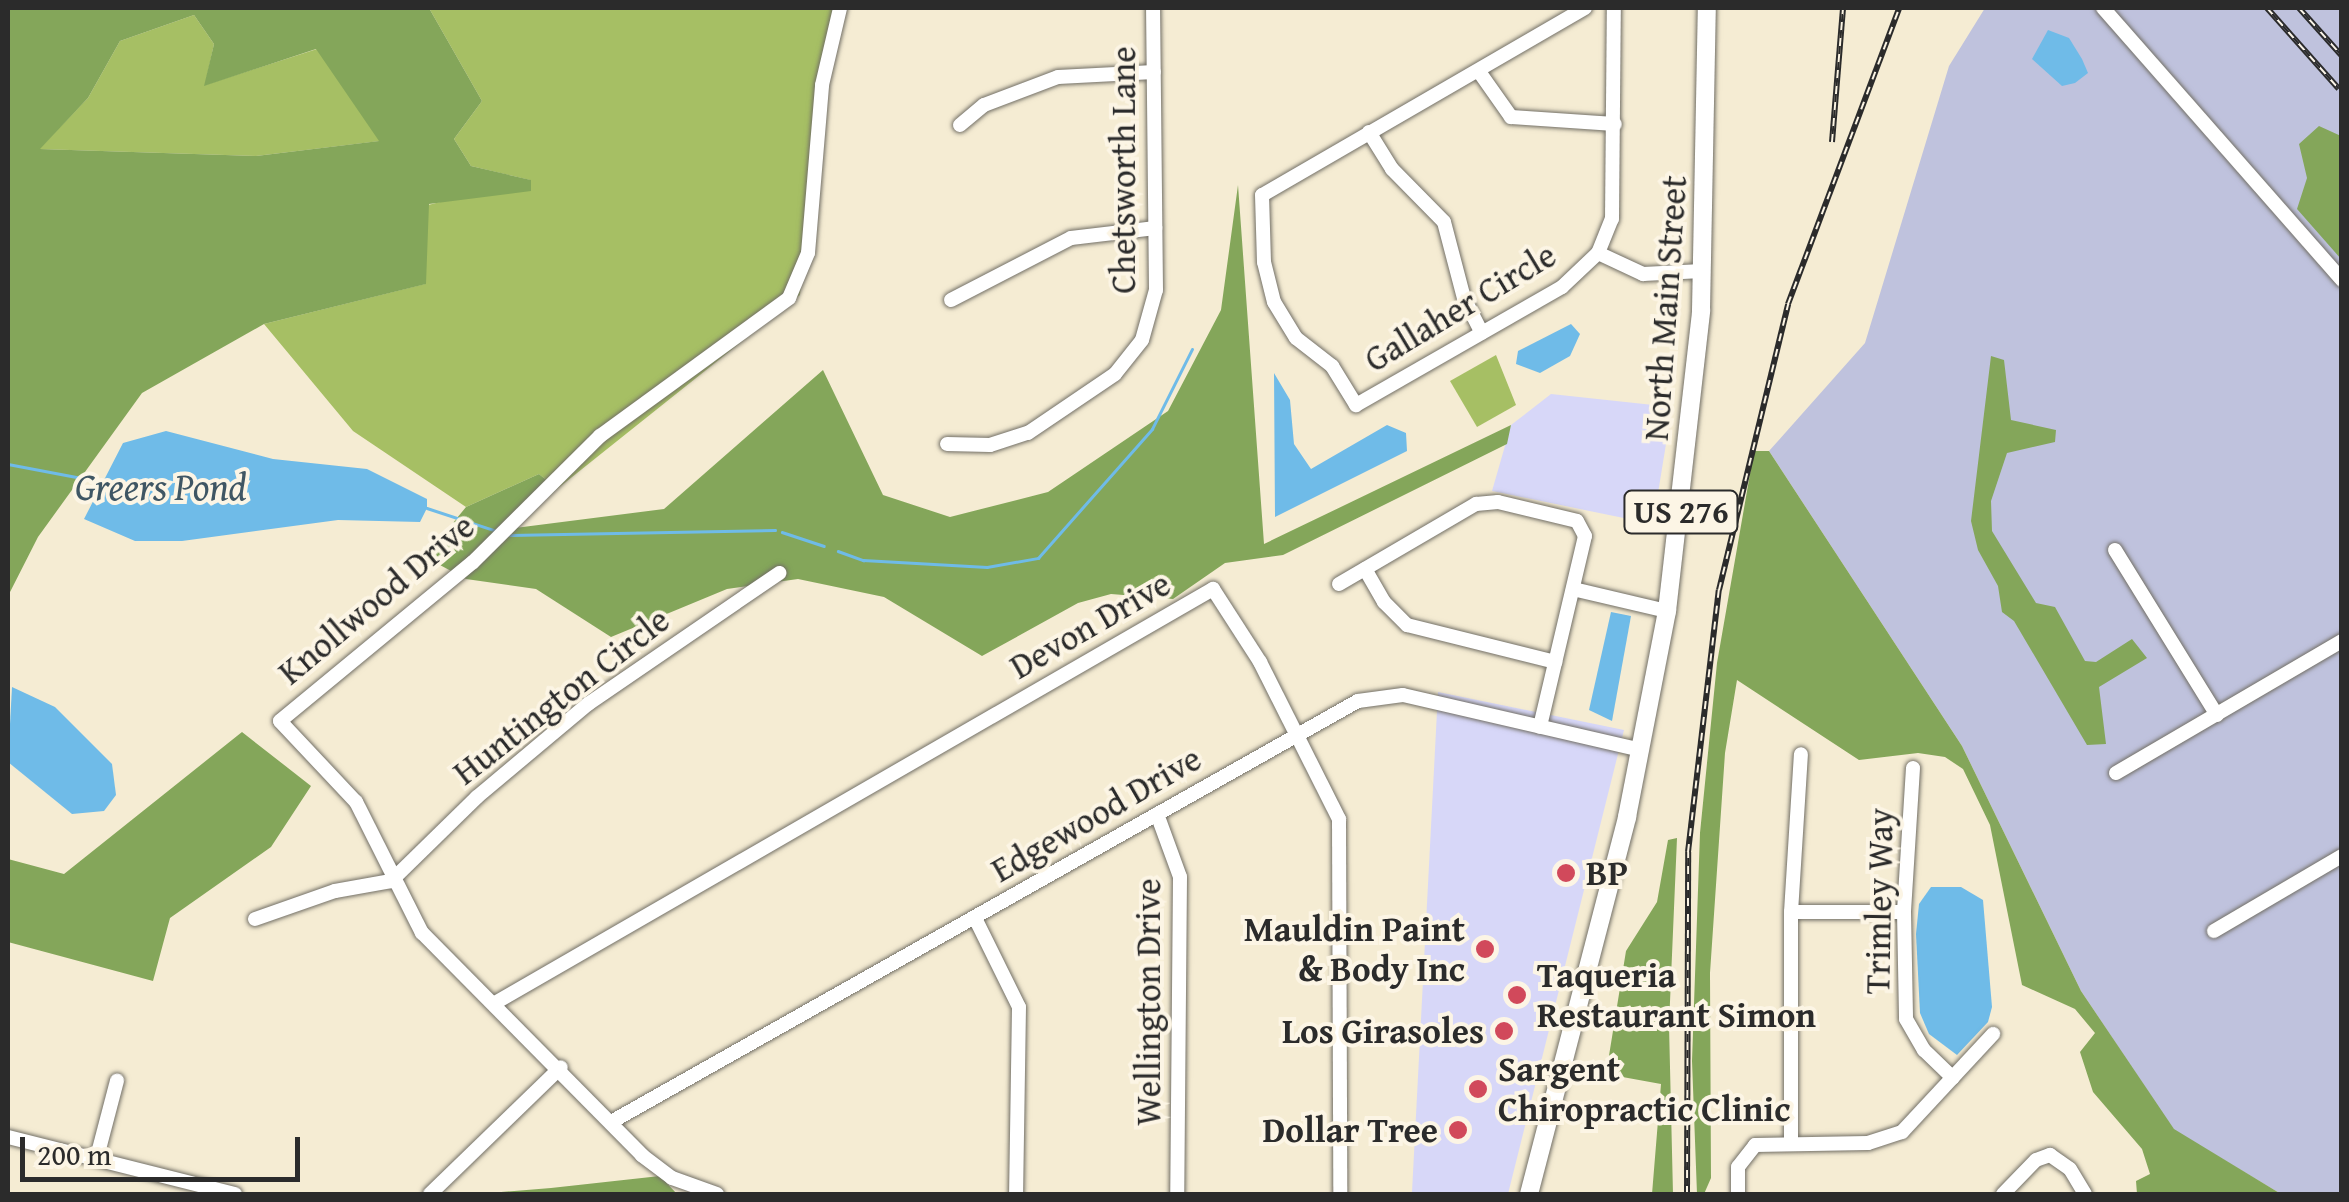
<!DOCTYPE html>
<style>
body{margin:0}
#map{position:relative;width:2349px;height:1202px;overflow:hidden;background:#f5ecd3;font-family:"Gentium Book Plus",serif}
div>[style]{position:absolute}
[style*='--x']{left:calc(var(--x)*1px);top:calc(var(--y)*1px);width:calc(var(--w)*1px);rotate:calc(var(--a)*1deg)}
.built>*{inset:0;background:#d7d7f8}
.industrial>*{inset:0;background:#bfc2dd}
.green>*{inset:0;background:#a6bf64}
.forest>*{inset:0;background:#84a65a}
.water>*{inset:0;background:#6fbbe8}
.stream>*{height:2.5px;margin:-1.25px;padding:0 1.25px;transform-origin:1.25px;border-radius:1.25px;background:#6fbbe8}
.roads{filter:drop-shadow(0 0 2px #726f66) drop-shadow(0 0 2px #726f66)}
.minor>*{height:14px;margin:-7px;padding:0 7px;transform-origin:7px;border-radius:7px;background:#fff}
.major>*{height:18px;margin:-9px;padding:0 9px;transform-origin:9px;border-radius:9px;background:#fff}
.rail>*{height:6px;margin-top:-3px;transform-origin:0;background:repeating-linear-gradient(90deg,#fcf5e5 0 8px,#2b2b2b 0 16px);box-sizing:border-box;border-block:2px solid #2b2b2b}
.dots>*{width:28px;height:28px;translate:-50% -50%;box-sizing:border-box;border:5px solid #fcf5e5;border-radius:50%}
span{translate:-50% -50%;white-space:nowrap;text-align:center;line-height:1.15;-webkit-text-stroke:8px #fcf5e5;paint-order:stroke}
.shield-label span{padding:2px 8px;background:#fcf5e5;border:2px solid;border-radius:8px;-webkit-text-stroke-width:0}
.shield-label{font-size:32px;color:#2b2b2b;font-weight:700}
.street-label{font-size:35px;color:#2b2b2b}
.poi-label{font-size:35px;color:#2b2b2b;font-weight:700}
.left{translate:0 -50%;text-align:left}
.right{translate:-100% -50%;text-align:right}
.water-label{font-size:38px;color:#3f5664;font-style:italic}
.frame{position:absolute;inset:0;border:10px solid #2b2b2b;pointer-events:none}
.scale{position:absolute;left:20px;top:1137px;width:280px;height:45px;box-sizing:border-box;border:5px solid #2b2b2b;border-top:0;padding-left:12px;font-size:30px;line-height:35px;white-space:nowrap;color:#2b2b2b;-webkit-text-stroke:8px #fcf5e5;paint-order:stroke}
</style>
<div id="map">
<div class="built">
<i style="clip-path:polygon(1551px 394px,1672px 407px,1653px 524px,1492px 491px,1511px 425px)"></i>
<i style="clip-path:polygon(1438px 692px,1624px 730px,1508px 1194px,1406px 1194px,1412px 1192px)"></i>
</div>
<div class="industrial">
<i style="clip-path:polygon(1985px 8px,2341px 8px,2341px 1194px,2281px 1194px,2174px 1130px,2081px 991px,1962px 746px,1769px 451px,1865px 343px,1949px 66px)"></i>
</div>
<div class="green">
<i style="clip-path:polygon(429px 8px,840px 8px,815px 111px,800px 295px,557px 489px,539px 474px,466px 507px,353px 431px,264px 324px,425px 284px,428px 205px,530px 180px,471px 166px,454px 139px,482px 101px)"></i>
<i style="clip-path:polygon(194px 15px,214px 44px,205px 85px,317px 49px,380px 141px,256px 156px,39px 149px,88px 98px,120px 41px)"></i>
<i style="clip-path:polygon(1496px 355px,1516px 405px,1477px 427px,1450px 381px)"></i>
</div>
<div class="forest">
<i style="clip-path:polygon(evenodd,8px 8px,429px 8px,482px 101px,454px 139px,471px 166px,531px 180px,531px 191px,429px 204px,426px 284px,264px 324px,142px 393px,38px 537px,8px 596px,8px 8px,194px 15px,214px 44px,204px 86px,316px 49px,379px 141px,256px 156px,40px 149px,88px 98px,120px 41px,194px 15px)"></i>
<i style="clip-path:polygon(2319px 126px,2341px 136px,2341px 259px,2297px 209px,2307px 178px,2299px 144px)"></i>
<i style="clip-path:polygon(1238px 185px,1264px 544px,1511px 425px,1507px 444px,1283px 555px,1225px 563px,1173px 599px,1111px 594px,1078px 603px,982px 656px,884px 597px,798px 579px,727px 589px,611px 637px,536px 589px,466px 579px,425px 557px,466px 507px,539px 474px,557px 489px,515px 528px,664px 509px,823px 370px,883px 495px,950px 517px,1048px 492px,1168px 411px,1221px 310px)"></i>
<i style="clip-path:polygon(1991px 356px,2004px 360px,2011px 420px,2056px 430px,2055px 442px,2007px 453px,1991px 501px,1992px 531px,2036px 603px,2055px 607px,2085px 661px,2096px 662px,2132px 639px,2147px 658px,2099px 687px,2106px 744px,2087px 745px,2014px 621px,2002px 612px,1998px 586px,1978px 550px,1971px 521px)"></i>
<i style="clip-path:polygon(1754px 451px,1769px 451px,1962px 746px,2081px 991px,2174px 1129px,2281px 1194px,2137px 1194px,2136px 1181px,2150px 1174px,2142px 1149px,2093px 1092px,2080px 1052px,2095px 1033px,2075px 1009px,2022px 985px,1990px 825px,1963px 769px,1945px 757px,1918px 753px,1859px 760px,1737px 680px,1725px 753px,1710px 973px,1711px 1178px,1704px 1194px,1697px 1194px,1692px 1061px,1700px 833px,1717px 663px)"></i>
<i style="clip-path:polygon(242px 732px,311px 786px,271px 847px,170px 918px,153px 981px,8px 942px,8px 859px,64px 874px)"></i>
<i style="clip-path:polygon(1677px 838px,1669px 1025px,1673px 1194px,1652px 1194px,1661px 1084px,1606px 1074px,1626px 951px,1657px 902px,1668px 840px)"></i>
<i style="clip-path:polygon(660px 1176px,677px 1194px,477px 1194px,551px 1188px)"></i>
</div>
<div class="water">
<i style="clip-path:polygon(2048px 30px,2069px 38px,2082px 59px,2088px 73px,2075px 83px,2062px 86px,2032px 59px)"></i>
<i style="clip-path:polygon(1571px 324px,1580px 334px,1570px 356px,1540px 373px,1516px 364px,1518px 351px)"></i>
<i style="clip-path:polygon(1274px 373px,1290px 400px,1294px 444px,1311px 469px,1387px 425px,1406px 433px,1407px 451px,1275px 517px)"></i>
<i style="clip-path:polygon(166px 431px,273px 459px,367px 469px,427px 499px,427px 508px,420px 522px,338px 520px,182px 541px,135px 541px,84px 519px,123px 443px)"></i>
<i style="clip-path:polygon(1611px 612px,1631px 616px,1612px 721px,1589px 710px)"></i>
<i style="clip-path:polygon(12px 687px,55px 707px,112px 764px,116px 795px,104px 811px,72px 814px,8px 762px)"></i>
<i style="clip-path:polygon(1931px 887px,1961px 887px,1983px 900px,1992px 1007px,1988px 1022px,1957px 1055px,1929px 1034px,1920px 1013px,1916px 934px,1919px 904px)"></i>
</div>
<div class="stream">
<i style="--x:8;--y:464;--w:96;--a:10.8"></i>
<i style="--x:427;--y:508;--w:71;--a:18.2"></i>
<i style="--x:782;--y:532;--w:44;--a:18.4"></i>
<i style="--x:510;--y:535;--w:265;--a:-1.1"></i>
<i style="--x:838;--y:551;--w:27;--a:20"></i>
<i style="--x:863;--y:560;--w:124;--a:3.2"></i>
<i style="--x:987;--y:567;--w:52;--a:-10"></i>
<i style="--x:1038;--y:558;--w:172;--a:-48.5"></i>
<i style="--x:1152;--y:429;--w:89;--a:-63.4"></i>
</div>
<div class="roads">
<div class="minor">
<i style="--x:1585;--y:8;--w:373;--a:149.9"></i>
<i style="--x:1262;--y:195;--w:67;--a:88.3"></i>
<i style="--x:1264;--y:262;--w:41;--a:76"></i>
<i style="--x:1274;--y:302;--w:42;--a:58.6"></i>
<i style="--x:1296;--y:338;--w:46;--a:37.9"></i>
<i style="--x:1332;--y:366;--w:46;--a:58.4"></i>
<i style="--x:1356;--y:405;--w:237;--a:-29.8"></i>
<i style="--x:1562;--y:287;--w:50;--a:-43.4"></i>
<i style="--x:1598;--y:253;--w:37;--a:-68"></i>
<i style="--x:1612;--y:219;--w:211;--a:-89.5"></i>
<i style="--x:2103;--y:8;--w:362;--a:48.7"></i>
<i style="--x:1480;--y:73;--w:54;--a:54.8"></i>
<i style="--x:1511;--y:117;--w:104;--a:3.9"></i>
<i style="--x:960;--y:125;--w:31;--a:-40"></i>
<i style="--x:984;--y:105;--w:79;--a:-20.7"></i>
<i style="--x:1058;--y:77;--w:96;--a:-3"></i>
<i style="--x:1369;--y:132;--w:44;--a:58.1"></i>
<i style="--x:1392;--y:169;--w:74;--a:45.5"></i>
<i style="--x:1444;--y:222;--w:79;--a:75.3"></i>
<i style="--x:1464;--y:298;--w:39;--a:63"></i>
<i style="--x:1598;--y:253;--w:50;--a:25"></i>
<i style="--x:1643;--y:274;--w:59;--a:-2.9"></i>
<i style="--x:951;--y:300;--w:135;--a:-27.3"></i>
<i style="--x:1071;--y:238;--w:85;--a:-6.8"></i>
<i style="--x:947;--y:444;--w:43;--a:1.3"></i>
<i style="--x:990;--y:445;--w:40;--a:-18"></i>
<i style="--x:1028;--y:433;--w:105;--a:-34.1"></i>
<i style="--x:1115;--y:374;--w:43;--a:-51.5"></i>
<i style="--x:1142;--y:340;--w:52;--a:-74.4"></i>
<i style="--x:1156;--y:290;--w:282;--a:-90.6"></i>
<i style="--x:2115;--y:550;--w:194;--a:58.3"></i>
<i style="--x:1365;--y:569;--w:38;--a:60"></i>
<i style="--x:1384;--y:602;--w:33;--a:45"></i>
<i style="--x:1407;--y:625;--w:153;--a:14"></i>
<i style="--x:1339;--y:584;--w:159;--a:-30.3"></i>
<i style="--x:1476;--y:504;--w:22;--a:-5"></i>
<i style="--x:1498;--y:502;--w:81;--a:13.5"></i>
<i style="--x:1577;--y:521;--w:17;--a:62"></i>
<i style="--x:1585;--y:536;--w:196;--a:103.3"></i>
<i style="--x:1573;--y:589;--w:97;--a:13.2"></i>
<i style="--x:1913;--y:768;--w:144;--a:93.6"></i>
<i style="--x:1904;--y:912;--w:107;--a:88.9"></i>
<i style="--x:1906;--y:1019;--w:36;--a:60"></i>
<i style="--x:1924;--y:1050;--w:40;--a:44"></i>
<i style="--x:2116;--y:773;--w:262;--a:-30.3"></i>
<i style="--x:1157;--y:814;--w:67;--a:69.9"></i>
<i style="--x:1180;--y:877;--w:317;--a:90.5"></i>
<i style="--x:1791;--y:912;--w:113;--a:0"></i>
<i style="--x:975;--y:918;--w:99;--a:63.7"></i>
<i style="--x:1019;--y:1007;--w:187;--a:90.9"></i>
<i style="--x:255;--y:919;--w:85;--a:-19.3"></i>
<i style="--x:335;--y:891;--w:57;--a:-10.1"></i>
<i style="--x:391;--y:881;--w:120;--a:-44.3"></i>
<i style="--x:477;--y:797;--w:145;--a:-40"></i>
<i style="--x:588;--y:704;--w:232;--a:-34.4"></i>
<i style="--x:2214;--y:931;--w:148;--a:-30.4"></i>
<i style="--x:495;--y:1003;--w:829;--a:-29.97"></i>
<i style="--x:1213;--y:589;--w:87;--a:57.2"></i>
<i style="--x:1260;--y:662;--w:176;--a:63.3"></i>
<i style="--x:1339;--y:819;--w:375;--a:89.8"></i>
<i style="--x:611;--y:1122;--w:857;--a:-29.41"></i>
<i style="--x:1358;--y:701;--w:45;--a:-7.6"></i>
<i style="--x:1403;--y:695;--w:244;--a:13"></i>
<i style="--x:8;--y:1137;--w:234;--a:14.1"></i>
<i style="--x:1791;--y:1144;--w:232;--a:-90"></i>
<i style="--x:1791;--y:912;--w:158;--a:-86.4"></i>
<i style="--x:97;--y:1157;--w:79;--a:-75.3"></i>
<i style="--x:430;--y:1194;--w:182;--a:-44.1"></i>
<i style="--x:717;--y:1194;--w:48;--a:-160.4"></i>
<i style="--x:672;--y:1178;--w:38;--a:-143"></i>
<i style="--x:642;--y:1155;--w:313;--a:-134.7"></i>
<i style="--x:422;--y:933;--w:147;--a:-116.7"></i>
<i style="--x:356;--y:802;--w:111;--a:-133.2"></i>
<i style="--x:280;--y:721;--w:250;--a:-39.5"></i>
<i style="--x:473;--y:562;--w:179;--a:-44.8"></i>
<i style="--x:600;--y:436;--w:234;--a:-36.1"></i>
<i style="--x:789;--y:298;--w:49;--a:-67.1"></i>
<i style="--x:808;--y:253;--w:169;--a:-85.2"></i>
<i style="--x:822;--y:85;--w:79;--a:-76.8"></i>
<i style="--x:1738;--y:1194;--w:27;--a:-90"></i>
<i style="--x:1738;--y:1167;--w:28;--a:-52"></i>
<i style="--x:1755;--y:1145;--w:113;--a:-1"></i>
<i style="--x:1868;--y:1143;--w:36;--a:-18"></i>
<i style="--x:1902;--y:1132;--w:134;--a:-47.1"></i>
<i style="--x:2003;--y:1194;--w:47;--a:-45.9"></i>
<i style="--x:2036;--y:1160;--w:15;--a:-20"></i>
<i style="--x:2050;--y:1155;--w:24;--a:35"></i>
<i style="--x:2070;--y:1169;--w:29;--a:59"></i>
</div>
<div class="major">
<i style="--x:1529;--y:1194;--w:390;--a:-75.4"></i>
<i style="--x:1627;--y:817;--w:210;--a:-79"></i>
<i style="--x:1667;--y:611;--w:302;--a:-83.5"></i>
<i style="--x:1701;--y:311;--w:303;--a:-88.9"></i>
</div>
</div>
<div class="rail">
<i style="--x:2267;--y:8;--w:108;--a:48.4"></i>
<i style="--x:2299;--y:8;--w:64;--a:48.1"></i>
<i style="--x:1832;--y:142;--w:134;--a:-85.3"></i>
<i style="--x:1687;--y:1194;--w:342;--a:-89.8"></i>
<i style="--x:1688;--y:852;--w:264;--a:-83.3"></i>
<i style="--x:1719;--y:590;--w:294;--a:-76.4"></i>
<i style="--x:1788;--y:304;--w:316;--a:-69.4"></i>
</div>
<div class="dots">
<i style="left:1566px;top:873px;background:#d1495b"></i>
<i style="left:1485px;top:949px;background:#d1495b"></i>
<i style="left:1517px;top:995px;background:#d1495b"></i>
<i style="left:1504px;top:1031px;background:#d1495b"></i>
<i style="left:1478px;top:1089px;background:#d1495b"></i>
<i style="left:1458px;top:1130px;background:#d1495b"></i>
</div>
<div class="shield-label">
<span style="left:1681px;top:512px">US 276</span>
</div>
<div class="street-label">
<span style="left:1123px;top:170px;rotate:-90deg">Chetsworth Lane</span>
<span style="left:1460px;top:307px;rotate:-31deg">Gallaher Circle</span>
<span style="left:1665px;top:308px;rotate:-86deg">North Main Street</span>
<span style="left:376px;top:599px;rotate:-40deg">Knollwood Drive</span>
<span style="left:1090px;top:625px;rotate:-30deg">Devon Drive</span>
<span style="left:561px;top:696px;rotate:-38deg">Huntington Circle</span>
<span style="left:1096px;top:814px;rotate:-30deg">Edgewood Drive</span>
<span style="left:1879px;top:901px;rotate:-89deg">Trimley Way</span>
<span style="left:1148px;top:1002px;rotate:-90deg">Wellington Drive</span>
</div>
<div class="poi-label">
<span class="left" style="left:1586px;top:873px">BP</span>
<span class="right" style="left:1465px;top:949px">Mauldin Paint<br>&amp; Body Inc</span>
<span class="left" style="left:1537px;top:995px">Taqueria<br>Restaurant Simon</span>
<span class="right" style="left:1484px;top:1031px">Los Girasoles</span>
<span class="left" style="left:1498px;top:1089px">Sargent<br>Chiropractic Clinic</span>
<span class="right" style="left:1438px;top:1130px">Dollar Tree</span>
</div>
<div class="water-label">
<span style="left:161px;top:487px">Greers Pond</span>
</div>
<div class="frame"></div>
<div class="scale">200 m</div>
</div>
